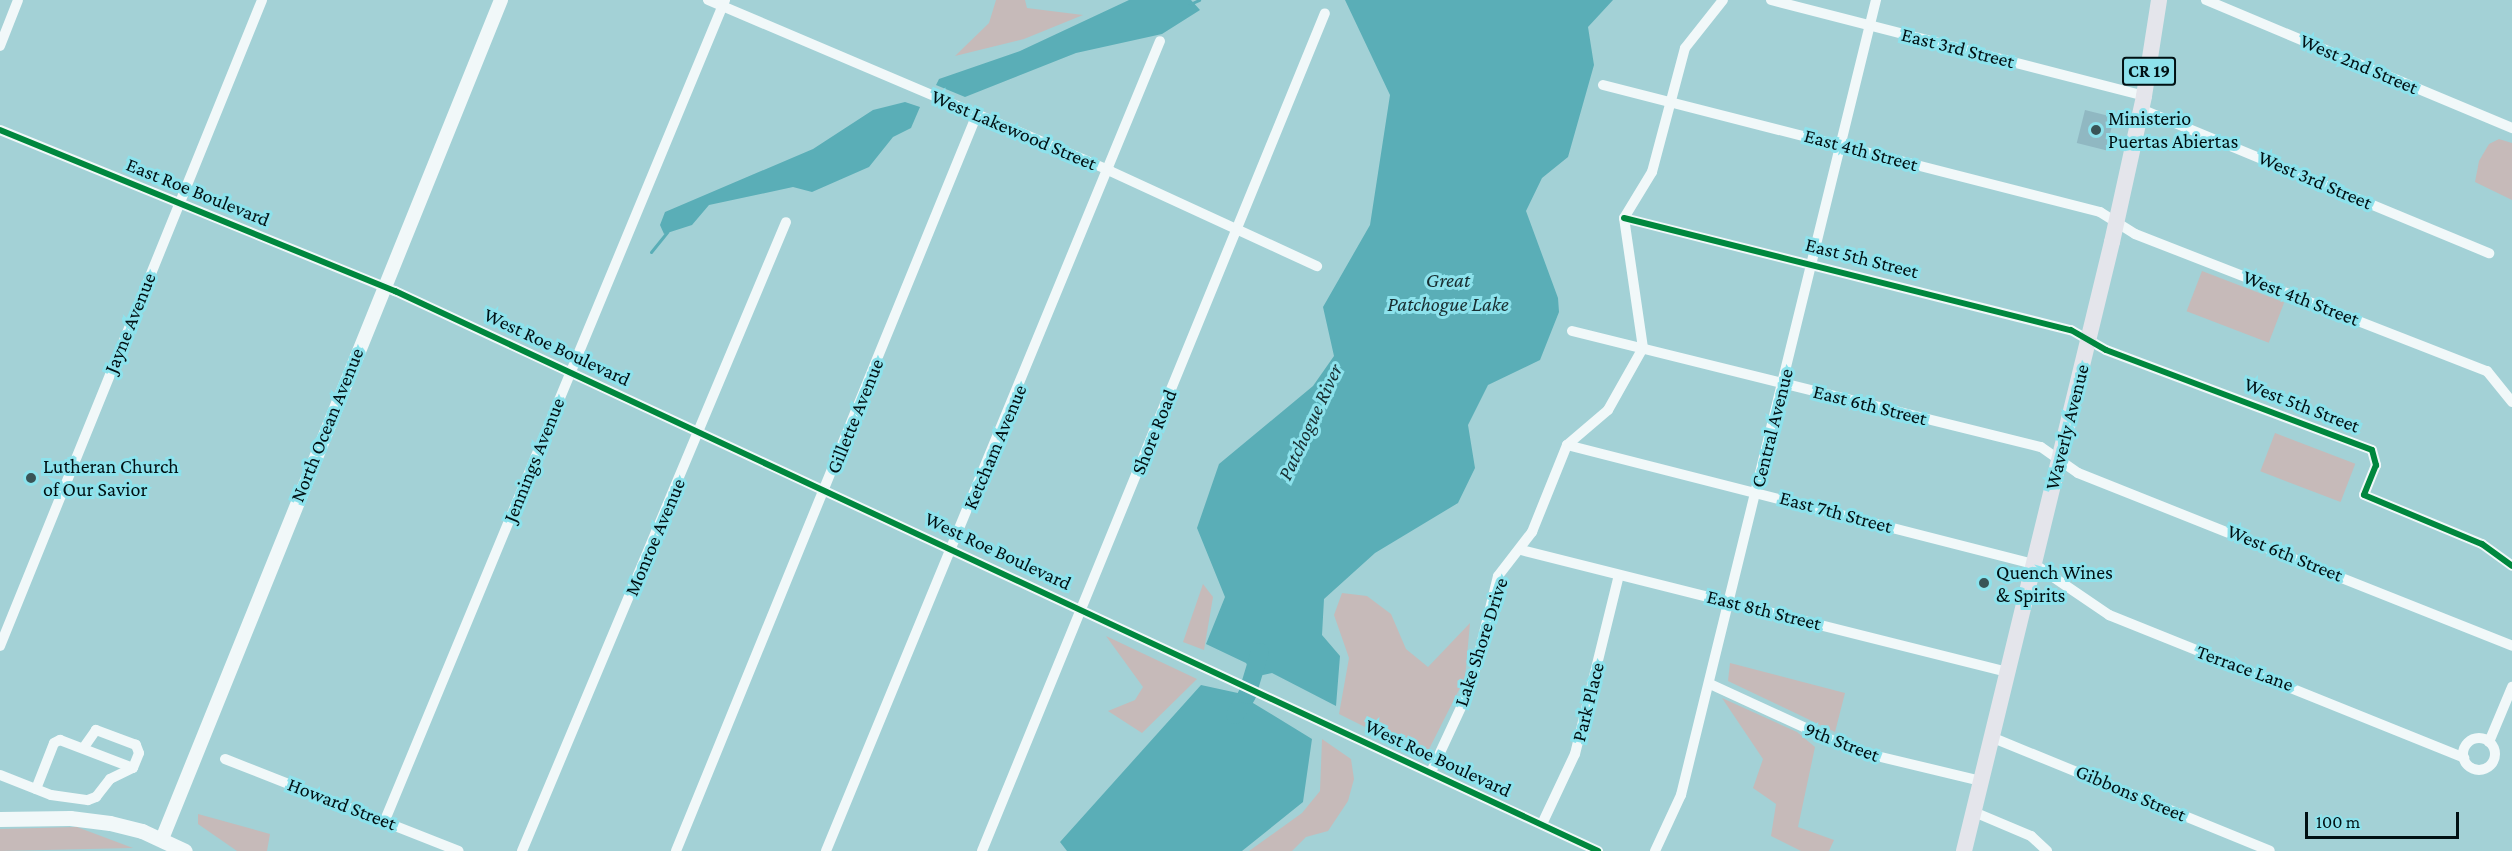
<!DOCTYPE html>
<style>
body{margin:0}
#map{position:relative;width:2512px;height:851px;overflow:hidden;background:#a3d1d6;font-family:"Crimson Pro",serif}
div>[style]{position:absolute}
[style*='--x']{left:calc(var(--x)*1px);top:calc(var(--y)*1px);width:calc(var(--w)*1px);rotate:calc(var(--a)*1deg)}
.green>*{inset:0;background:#c6bab9;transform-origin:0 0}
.water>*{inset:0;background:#5aaeb7}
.stream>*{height:3px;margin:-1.5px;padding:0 1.5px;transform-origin:1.5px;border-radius:1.5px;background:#5aaeb7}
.river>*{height:18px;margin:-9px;padding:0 9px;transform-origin:9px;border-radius:9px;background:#5aaeb7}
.building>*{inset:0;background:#90b8c2;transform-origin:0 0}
.minor>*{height:10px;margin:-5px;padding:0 5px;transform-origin:5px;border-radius:5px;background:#f1f8f9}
.minor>.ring{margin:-5px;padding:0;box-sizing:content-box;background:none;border:10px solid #f1f8f9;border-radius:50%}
.tertiary>*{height:14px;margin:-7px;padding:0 7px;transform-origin:7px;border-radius:7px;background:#f1f8f9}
.secondary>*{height:15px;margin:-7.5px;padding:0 7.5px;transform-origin:7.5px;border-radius:7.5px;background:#f1f8f9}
.primary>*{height:16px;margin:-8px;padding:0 8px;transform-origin:8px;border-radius:8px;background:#e4e5eb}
.cycleway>*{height:6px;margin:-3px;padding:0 3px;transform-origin:3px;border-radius:3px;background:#00873e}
.dots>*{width:16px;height:16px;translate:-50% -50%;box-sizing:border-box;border:3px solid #8de2ec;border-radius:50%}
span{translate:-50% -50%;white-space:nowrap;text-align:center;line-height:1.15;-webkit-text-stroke:6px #8de2ec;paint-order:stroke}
.shield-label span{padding:2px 4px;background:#8de2ec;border:2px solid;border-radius:4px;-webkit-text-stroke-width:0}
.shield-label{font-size:18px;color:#001013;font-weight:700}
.street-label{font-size:20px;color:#001013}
.poi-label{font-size:20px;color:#001013}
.left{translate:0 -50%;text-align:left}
.water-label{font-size:21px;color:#182e31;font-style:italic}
.scale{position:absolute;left:2305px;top:812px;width:154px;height:27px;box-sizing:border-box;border:3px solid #001013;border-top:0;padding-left:8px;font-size:18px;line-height:21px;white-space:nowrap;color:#001013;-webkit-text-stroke:4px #8de2ec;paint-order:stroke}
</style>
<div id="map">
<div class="green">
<i style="clip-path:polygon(996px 0,1025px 0,1027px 8px,1083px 15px,1024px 39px,955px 56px,989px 23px)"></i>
<i style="clip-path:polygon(2499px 139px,2512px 143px,2512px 200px,2475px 182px,2479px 161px,2489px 144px)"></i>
<i style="left:2202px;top:271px;width:88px;height:43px;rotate:21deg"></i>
<i style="left:2275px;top:433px;width:86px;height:41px;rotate:21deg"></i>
<i style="clip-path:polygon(1203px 584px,1213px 597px,1204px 650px,1183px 642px)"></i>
<i style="clip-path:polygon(1342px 593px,1367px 596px,1391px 614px,1406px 649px,1428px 667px,1470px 623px,1465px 678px,1425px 757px,1339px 714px,1349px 658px,1334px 615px)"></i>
<i style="clip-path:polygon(1106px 636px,1197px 679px,1142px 733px,1108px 711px,1135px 700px,1143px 687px)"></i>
<i style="clip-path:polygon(1730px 663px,1845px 693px,1835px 732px,1728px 681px)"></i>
<i style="clip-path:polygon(1722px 698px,1797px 732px,1815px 747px,1798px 827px,1834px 840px,1829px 851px,1801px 851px,1771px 836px,1776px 804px,1753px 788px,1763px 759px)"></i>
<i style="clip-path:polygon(1322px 739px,1351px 759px,1354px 779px,1348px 801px,1328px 831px,1306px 837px,1292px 851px,1249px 851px,1302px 813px,1320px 791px)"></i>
<i style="clip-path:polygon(198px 814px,270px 834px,267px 851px,237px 851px,198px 824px)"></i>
<i style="clip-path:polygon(77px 827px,133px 848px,0 851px,0 829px)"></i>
</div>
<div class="water">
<i style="clip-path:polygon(1129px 0,1191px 0,1200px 10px,1162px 34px,1076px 53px,965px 97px,936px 85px,939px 79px,1020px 51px)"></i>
<i style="clip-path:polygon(1345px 0,1613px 0,1588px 27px,1594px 65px,1568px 157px,1542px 178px,1526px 211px,1558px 298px,1559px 312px,1540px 360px,1488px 385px,1468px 425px,1475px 468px,1458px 503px,1375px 553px,1324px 599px,1322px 635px,1340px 656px,1336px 706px,1272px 673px,1254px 677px,1246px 663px,1206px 644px,1225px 597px,1197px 528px,1219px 464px,1313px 386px,1334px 356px,1323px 307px,1370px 225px,1390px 95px)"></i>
<i style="clip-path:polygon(905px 102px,920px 107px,911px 128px,893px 137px,869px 167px,812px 192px,793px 187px,709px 205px,692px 225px,664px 234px,660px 225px,665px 212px,813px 149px,873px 110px)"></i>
<i style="clip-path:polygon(1201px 685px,1247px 695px,1253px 703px,1312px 739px,1303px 802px,1242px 851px,1067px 851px,1060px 842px)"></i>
</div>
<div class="stream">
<i style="--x:1190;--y:4;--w:10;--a:-24"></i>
<i style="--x:651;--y:252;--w:26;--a:-51"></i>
</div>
<div class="river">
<i style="--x:1235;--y:715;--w:23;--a:-59"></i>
<i style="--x:1247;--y:695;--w:45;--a:-73.2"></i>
</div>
<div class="building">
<i style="left:2085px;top:110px;width:30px;height:34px;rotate:14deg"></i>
</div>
<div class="minor">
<i style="--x:708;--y:0;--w:437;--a:23"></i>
<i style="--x:1110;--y:171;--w:228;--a:24.7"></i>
<i style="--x:1771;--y:0;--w:385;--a:14.4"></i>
<i style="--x:2206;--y:0;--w:332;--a:22.7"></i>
<i style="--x:0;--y:46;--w:49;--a:-68.6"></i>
<i style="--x:1603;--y:85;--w:513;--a:14.33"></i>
<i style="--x:2100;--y:212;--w:41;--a:32.2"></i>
<i style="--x:2135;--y:234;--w:378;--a:21.3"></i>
<i style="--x:2487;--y:371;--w:40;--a:51"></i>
<i style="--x:2141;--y:109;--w:377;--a:22.5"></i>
<i style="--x:0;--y:130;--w:427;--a:22.2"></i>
<i style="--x:395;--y:291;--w:1327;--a:24.96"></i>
<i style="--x:1624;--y:218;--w:461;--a:14.1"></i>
<i style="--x:2071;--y:330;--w:40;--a:29.7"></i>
<i style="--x:2106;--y:350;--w:284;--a:20.6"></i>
<i style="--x:2372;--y:450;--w:16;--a:75"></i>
<i style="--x:2376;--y:465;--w:32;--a:112"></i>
<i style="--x:2364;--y:495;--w:128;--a:22.6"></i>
<i style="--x:2482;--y:544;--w:37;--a:36"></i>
<i style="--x:1572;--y:331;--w:483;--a:13.9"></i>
<i style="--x:2041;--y:447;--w:45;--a:35.1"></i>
<i style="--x:2078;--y:473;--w:467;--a:21.7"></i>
<i style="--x:1567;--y:445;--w:482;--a:14.3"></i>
<i style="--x:2034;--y:564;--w:91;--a:34.2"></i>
<i style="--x:2109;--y:615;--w:383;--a:21.9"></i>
<i style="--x:1521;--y:550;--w:501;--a:14.09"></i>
<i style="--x:0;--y:646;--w:697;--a:-67.92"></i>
<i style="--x:1710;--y:684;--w:161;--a:24.7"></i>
<i style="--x:1856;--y:751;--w:129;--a:13.5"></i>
<i style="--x:1991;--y:737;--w:301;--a:22.2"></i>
<i class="ring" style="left:2463px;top:738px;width:22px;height:22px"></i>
<i style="--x:2489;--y:742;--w:60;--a:-67.3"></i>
<i style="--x:225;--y:759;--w:251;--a:21.5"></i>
<i style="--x:1431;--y:772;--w:95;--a:-65.1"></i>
<i style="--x:1471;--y:686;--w:113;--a:-76.2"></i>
<i style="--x:1498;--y:576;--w:56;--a:-52.3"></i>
<i style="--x:1532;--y:532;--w:94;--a:-68.1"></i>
<i style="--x:1567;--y:445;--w:54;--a:-40.5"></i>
<i style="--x:1608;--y:410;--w:71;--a:-60.6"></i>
<i style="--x:1643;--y:348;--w:131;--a:-98.3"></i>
<i style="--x:1624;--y:218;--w:54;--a:-58.7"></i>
<i style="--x:1652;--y:172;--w:128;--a:-75.1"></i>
<i style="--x:1685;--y:48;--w:61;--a:-51.6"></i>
<i style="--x:0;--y:775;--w:55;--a:21.4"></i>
<i style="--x:51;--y:795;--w:37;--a:8"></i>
<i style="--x:88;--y:800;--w:9;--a:-21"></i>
<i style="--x:96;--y:797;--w:23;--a:-52"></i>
<i style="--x:110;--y:779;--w:25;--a:-26"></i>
<i style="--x:133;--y:768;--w:16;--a:-68"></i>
<i style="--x:139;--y:753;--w:9;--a:-111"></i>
<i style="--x:136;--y:745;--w:43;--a:-159.4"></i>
<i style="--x:96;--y:730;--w:21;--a:125"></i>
<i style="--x:36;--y:789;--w:49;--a:-68.6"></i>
<i style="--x:54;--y:743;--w:7;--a:-27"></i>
<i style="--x:60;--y:740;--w:78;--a:21"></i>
<i style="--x:1974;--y:812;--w:62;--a:22.8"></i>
<i style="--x:2031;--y:836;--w:22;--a:43"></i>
<i style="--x:385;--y:820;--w:888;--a:-67.48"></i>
<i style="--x:1542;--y:824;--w:77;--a:-64.8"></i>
<i style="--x:1575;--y:754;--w:184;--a:-76.2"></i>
<i style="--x:522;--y:851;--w:682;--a:-67.23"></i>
<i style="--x:676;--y:851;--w:796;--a:-67.78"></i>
<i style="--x:826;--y:851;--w:876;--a:-67.59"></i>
<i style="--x:982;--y:851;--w:905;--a:-67.74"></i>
<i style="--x:1655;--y:851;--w:62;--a:-65.1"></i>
<i style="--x:1681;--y:795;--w:819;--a:-76.22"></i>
</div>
<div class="tertiary">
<i style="--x:162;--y:839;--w:905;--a:-68"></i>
</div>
<div class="secondary">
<i style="--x:0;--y:819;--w:70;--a:-0.8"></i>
<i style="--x:70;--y:818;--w:40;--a:7.1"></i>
<i style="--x:110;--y:823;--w:33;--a:14"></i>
<i style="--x:142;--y:831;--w:47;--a:24.9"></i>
</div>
<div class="primary">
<i style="--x:1964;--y:851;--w:627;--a:-76.34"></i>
<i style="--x:2112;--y:242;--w:149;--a:-77.6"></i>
<i style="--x:2144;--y:96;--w:97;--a:-81.1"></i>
</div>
<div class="cycleway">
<i style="--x:0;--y:130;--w:427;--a:22.2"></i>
<i style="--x:395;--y:291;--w:1327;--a:24.96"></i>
<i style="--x:1624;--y:218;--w:461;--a:14.1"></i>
<i style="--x:2071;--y:330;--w:40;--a:29.7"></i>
<i style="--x:2106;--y:350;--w:284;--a:20.6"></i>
<i style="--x:2372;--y:450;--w:16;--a:75"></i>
<i style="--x:2376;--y:465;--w:32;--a:112"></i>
<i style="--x:2364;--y:495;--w:128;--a:22.6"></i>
<i style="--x:2482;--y:544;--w:37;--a:36"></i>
</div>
<div class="dots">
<i style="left:2096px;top:130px;background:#395457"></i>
<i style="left:31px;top:478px;background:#395457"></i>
<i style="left:1984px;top:583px;background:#395457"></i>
</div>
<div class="shield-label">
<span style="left:2149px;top:71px">CR 19</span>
</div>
<div class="street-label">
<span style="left:1958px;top:48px;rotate:14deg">East 3rd Street</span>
<span style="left:2359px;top:64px;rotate:23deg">West 2nd Street</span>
<span style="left:1014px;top:130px;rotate:23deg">West Lakewood Street</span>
<span style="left:1861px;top:150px;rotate:15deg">East 4th Street</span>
<span style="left:2315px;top:180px;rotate:23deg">West 3rd Street</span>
<span style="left:198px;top:192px;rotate:22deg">East Roe Boulevard</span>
<span style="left:1862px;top:258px;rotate:14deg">East 5th Street</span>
<span style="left:2301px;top:298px;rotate:21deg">West 4th Street</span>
<span style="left:130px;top:323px;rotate:-68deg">Jayne Avenue</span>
<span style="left:557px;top:347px;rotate:25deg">West Roe Boulevard</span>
<span style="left:1870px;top:405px;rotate:14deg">East 6th Street</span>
<span style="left:2302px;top:405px;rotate:21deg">West 5th Street</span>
<span style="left:855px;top:416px;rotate:-68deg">Gillette Avenue</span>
<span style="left:327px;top:425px;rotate:-68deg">North Ocean Avenue</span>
<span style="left:2067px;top:427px;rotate:-76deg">Waverly Avenue</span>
<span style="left:1772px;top:428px;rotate:-76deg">Central Avenue</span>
<span style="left:1154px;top:432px;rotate:-68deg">Shore Road</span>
<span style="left:995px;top:447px;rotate:-67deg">Ketcham Avenue</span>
<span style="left:534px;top:460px;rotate:-68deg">Jennings Avenue</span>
<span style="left:1836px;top:512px;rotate:15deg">East 7th Street</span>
<span style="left:655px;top:537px;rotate:-67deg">Monroe Avenue</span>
<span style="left:998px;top:551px;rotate:25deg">West Roe Boulevard</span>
<span style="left:2285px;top:553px;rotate:22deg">West 6th Street</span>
<span style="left:1764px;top:610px;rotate:14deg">East 8th Street</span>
<span style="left:1481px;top:642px;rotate:-72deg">Lake Shore Drive</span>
<span style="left:2245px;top:668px;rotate:20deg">Terrace Lane</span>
<span style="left:1588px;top:702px;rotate:-76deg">Park Place</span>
<span style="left:1842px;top:742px;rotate:21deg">9th Street</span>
<span style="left:1438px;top:758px;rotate:25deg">West Roe Boulevard</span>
<span style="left:2131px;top:793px;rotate:23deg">Gibbons Street</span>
<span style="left:342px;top:804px;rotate:21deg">Howard Street</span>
</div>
<div class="poi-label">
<span class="left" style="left:2108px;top:130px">Ministerio<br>Puertas Abiertas</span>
<span class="left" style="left:43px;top:478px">Lutheran Church<br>of Our Savior</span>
<span class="left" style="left:1996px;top:584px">Quench Wines<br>&amp; Spirits</span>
</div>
<div class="water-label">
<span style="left:1448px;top:292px">Great<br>Patchogue Lake</span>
<span style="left:1310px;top:422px;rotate:-65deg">Patchogue River</span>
</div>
<div class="scale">100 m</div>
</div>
